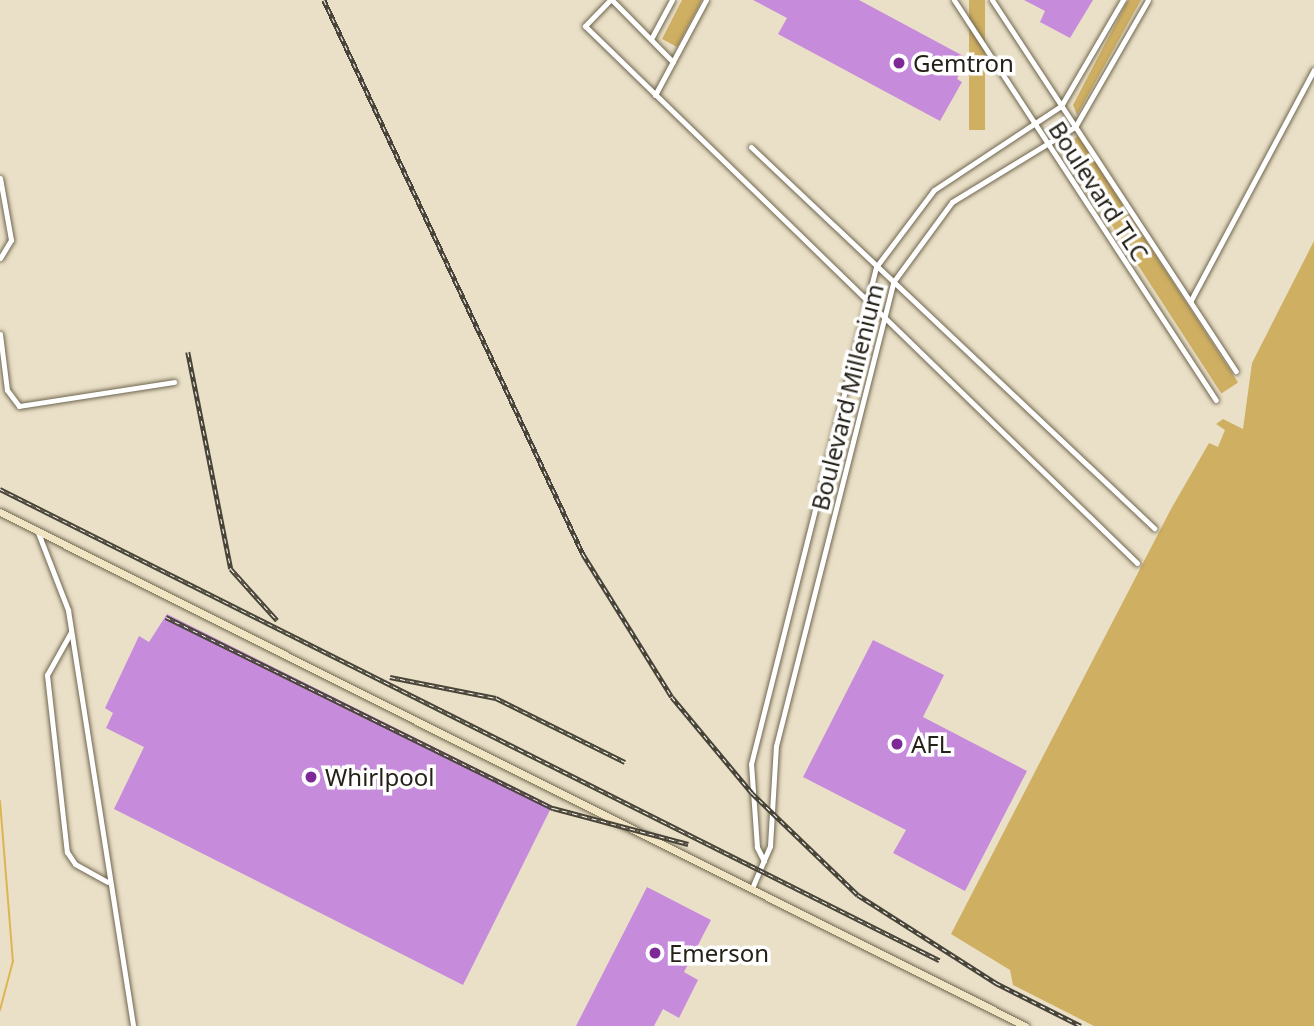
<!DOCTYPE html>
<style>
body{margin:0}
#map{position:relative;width:1314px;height:1026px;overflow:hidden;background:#eae0c7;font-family:"Noto Sans",sans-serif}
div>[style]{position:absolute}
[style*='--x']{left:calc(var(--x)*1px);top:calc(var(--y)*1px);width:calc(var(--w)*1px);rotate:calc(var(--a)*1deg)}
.green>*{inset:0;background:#cfaf62;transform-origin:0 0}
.stream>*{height:2px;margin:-1px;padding:0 1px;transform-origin:1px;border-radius:1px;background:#ddb550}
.building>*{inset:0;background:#c68cdb}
.roads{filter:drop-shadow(0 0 2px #6f6650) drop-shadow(0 0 2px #6f6650)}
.street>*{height:5px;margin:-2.5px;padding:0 2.5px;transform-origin:2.5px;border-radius:2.5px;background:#fff}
.secondary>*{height:7px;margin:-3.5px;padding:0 3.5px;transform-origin:3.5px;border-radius:3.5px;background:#f0e4c3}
.rail>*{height:4.5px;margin-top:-2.25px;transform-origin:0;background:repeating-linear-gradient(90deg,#fff 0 5px,#494438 0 10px);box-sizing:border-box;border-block:2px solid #494438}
.dots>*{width:19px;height:19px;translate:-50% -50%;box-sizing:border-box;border:4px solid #fff;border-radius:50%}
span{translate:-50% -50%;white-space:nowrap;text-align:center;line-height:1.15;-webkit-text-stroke:7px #fff;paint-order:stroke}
.poi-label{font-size:24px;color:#252118}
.left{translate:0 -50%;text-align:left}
.street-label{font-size:24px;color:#252118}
</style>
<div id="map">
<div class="green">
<i style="clip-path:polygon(682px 0,702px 0,677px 47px,662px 39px)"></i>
<i style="left:969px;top:0;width:16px;height:130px"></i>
<i style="clip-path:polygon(1128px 0,1141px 0,1077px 115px,1073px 105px)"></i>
<i style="left:1078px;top:136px;width:294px;height:20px;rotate:57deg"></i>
<i style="clip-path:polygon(1314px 241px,1314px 1026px,1094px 1026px,1013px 985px,1010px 970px,951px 934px,1171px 509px,1209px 443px,1218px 447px,1225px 430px,1216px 424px,1223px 419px,1243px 429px,1252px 363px)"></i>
</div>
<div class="stream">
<i style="--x:0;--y:801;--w:161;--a:85.4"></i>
<i style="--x:13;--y:961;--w:51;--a:104.9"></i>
</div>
<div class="building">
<i style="clip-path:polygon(753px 0,859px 0,967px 58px,957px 79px,962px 82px,940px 121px,778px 34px,787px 18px)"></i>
<i style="clip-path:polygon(1024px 0,1093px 0,1070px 38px,1040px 22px,1045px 11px)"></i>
<i style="clip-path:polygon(167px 614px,552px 806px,463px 985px,114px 809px,144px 747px,106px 728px,113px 713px,105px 708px,139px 636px,149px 642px)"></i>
<i style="clip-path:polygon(873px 640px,944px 675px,923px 717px,1027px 771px,965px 891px,893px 853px,906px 830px,803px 777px)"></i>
<i style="clip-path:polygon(647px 887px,711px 920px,684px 972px,698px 980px,679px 1018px,663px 1009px,654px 1026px,576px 1026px)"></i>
</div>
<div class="roads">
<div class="street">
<i style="--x:610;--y:0;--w:36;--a:134"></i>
<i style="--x:585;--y:26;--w:770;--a:44.21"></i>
<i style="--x:612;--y:0;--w:87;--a:45.5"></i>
<i style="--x:954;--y:0;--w:478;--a:56.8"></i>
<i style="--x:992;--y:0;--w:444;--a:56.7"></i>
<i style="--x:651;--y:39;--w:44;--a:-61.7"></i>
<i style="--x:655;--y:95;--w:108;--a:-61.8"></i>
<i style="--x:751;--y:147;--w:555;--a:43.39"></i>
<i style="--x:0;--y:178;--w:63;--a:79.9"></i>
<i style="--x:11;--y:240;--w:21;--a:121"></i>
<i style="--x:1191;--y:300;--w:261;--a:-61.9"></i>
<i style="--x:0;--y:334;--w:56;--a:82.9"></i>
<i style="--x:7;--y:390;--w:20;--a:53"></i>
<i style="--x:19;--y:406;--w:157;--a:-8.8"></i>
<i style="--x:37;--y:530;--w:86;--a:68.8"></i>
<i style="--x:68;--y:610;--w:421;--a:81.1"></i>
<i style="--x:71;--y:632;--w:49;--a:119.2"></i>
<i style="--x:47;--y:675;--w:178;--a:83.6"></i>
<i style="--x:67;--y:852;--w:14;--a:56"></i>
<i style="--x:75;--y:864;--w:37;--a:29"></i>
<i style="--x:764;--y:861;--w:16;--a:-117"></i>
<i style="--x:757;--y:847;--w:83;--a:-94.1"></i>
<i style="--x:751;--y:764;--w:512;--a:-75.88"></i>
<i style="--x:876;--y:267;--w:96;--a:-53"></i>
<i style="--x:934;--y:190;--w:152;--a:-33.5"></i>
<i style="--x:1061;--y:106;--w:123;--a:-59.7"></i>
<i style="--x:752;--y:888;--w:46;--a:-66.8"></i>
<i style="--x:770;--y:846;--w:100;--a:-86.6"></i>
<i style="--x:776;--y:746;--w:480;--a:-75.8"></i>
<i style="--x:894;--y:281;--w:98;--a:-53.7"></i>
<i style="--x:952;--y:202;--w:144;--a:-31.4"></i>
<i style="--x:1075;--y:127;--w:146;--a:-60.1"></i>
</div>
<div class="secondary">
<i style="--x:0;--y:512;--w:1147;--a:26.63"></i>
</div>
</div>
<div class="rail">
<i style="--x:324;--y:0;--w:612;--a:64.94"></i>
<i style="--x:583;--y:554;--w:168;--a:58.1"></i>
<i style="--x:672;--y:697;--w:125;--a:50.2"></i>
<i style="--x:752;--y:793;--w:147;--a:43.9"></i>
<i style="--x:858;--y:895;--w:164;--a:32.5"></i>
<i style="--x:996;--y:983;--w:95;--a:26.8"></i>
<i style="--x:188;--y:352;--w:221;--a:78.8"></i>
<i style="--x:231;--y:569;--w:69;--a:48"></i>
<i style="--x:0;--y:489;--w:1051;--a:26.64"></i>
<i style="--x:166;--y:617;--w:432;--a:26.3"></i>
<i style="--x:553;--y:808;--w:140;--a:14.9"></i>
<i style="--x:390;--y:677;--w:108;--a:11.2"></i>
<i style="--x:496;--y:698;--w:144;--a:26.4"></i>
</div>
<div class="dots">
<i style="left:899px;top:63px;background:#7e2998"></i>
<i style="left:897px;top:744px;background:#7e2998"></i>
<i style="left:311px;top:777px;background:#7e2998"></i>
<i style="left:655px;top:953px;background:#7e2998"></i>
</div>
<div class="poi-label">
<span class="left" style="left:913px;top:63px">Gemtron</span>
<span class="left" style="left:911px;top:744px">AFL</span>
<span class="left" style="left:325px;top:777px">Whirlpool</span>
<span class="left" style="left:669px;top:953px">Emerson</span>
</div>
<div class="street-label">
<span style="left:1099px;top:191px;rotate:57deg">Boulevard TLC</span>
<span style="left:847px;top:397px;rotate:-76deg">Boulevard Millenium</span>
</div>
</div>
